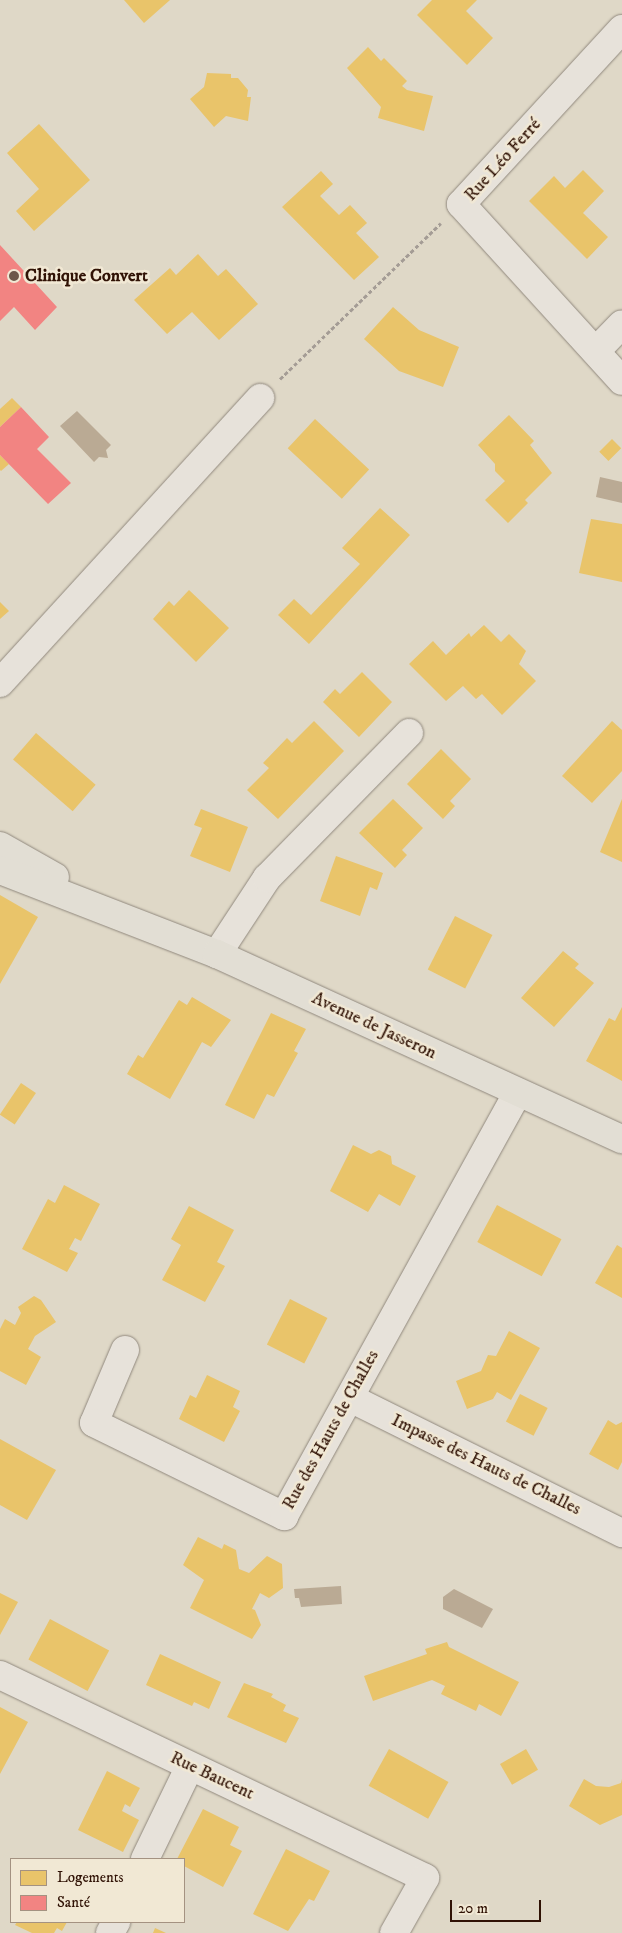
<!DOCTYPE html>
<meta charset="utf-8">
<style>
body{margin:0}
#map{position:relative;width:622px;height:1933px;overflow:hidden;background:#dfd8c7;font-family:"IM FELL DW Pica",serif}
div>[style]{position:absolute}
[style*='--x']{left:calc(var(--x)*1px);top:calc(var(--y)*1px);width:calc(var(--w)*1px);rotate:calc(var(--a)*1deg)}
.water>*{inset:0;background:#baaa94}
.homes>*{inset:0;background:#e9c46a;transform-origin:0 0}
.health>*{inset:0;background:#f28482}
.path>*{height:3px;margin-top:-1.5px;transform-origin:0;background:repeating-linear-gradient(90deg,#a49c95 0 4px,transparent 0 6.5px)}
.roads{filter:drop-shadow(0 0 1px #90887d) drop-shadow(0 0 1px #90887d)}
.minor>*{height:28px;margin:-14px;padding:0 14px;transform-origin:14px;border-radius:14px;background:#e7e2da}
.major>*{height:28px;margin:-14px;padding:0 14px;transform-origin:14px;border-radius:14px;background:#e2ded4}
.dots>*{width:14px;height:14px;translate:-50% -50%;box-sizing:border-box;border:2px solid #f1e8d4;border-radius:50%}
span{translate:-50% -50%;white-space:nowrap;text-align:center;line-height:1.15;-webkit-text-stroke:5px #f1e8d4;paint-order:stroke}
.street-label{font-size:18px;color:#301205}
.poi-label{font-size:18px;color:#301205;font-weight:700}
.left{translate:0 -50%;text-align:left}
.legend{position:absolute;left:10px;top:1858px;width:175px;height:65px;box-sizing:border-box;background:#f1e8d4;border:1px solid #a49281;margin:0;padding:6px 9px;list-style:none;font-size:15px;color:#301205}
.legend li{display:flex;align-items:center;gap:10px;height:25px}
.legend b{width:25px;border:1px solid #a49281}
.scale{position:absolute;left:450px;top:1900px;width:91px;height:22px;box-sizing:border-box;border:2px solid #301205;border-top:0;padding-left:6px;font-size:15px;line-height:18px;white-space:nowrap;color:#301205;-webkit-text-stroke:4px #f1e8d4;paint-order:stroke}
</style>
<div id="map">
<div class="water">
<i style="clip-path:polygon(77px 411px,111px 445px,106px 450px,108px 458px,99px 457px,94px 462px,60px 426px)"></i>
<i style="clip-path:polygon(600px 477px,622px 482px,622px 503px,596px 497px)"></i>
<i style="clip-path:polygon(341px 1586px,342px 1604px,301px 1607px,299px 1598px,295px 1598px,294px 1589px)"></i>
<i style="clip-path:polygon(454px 1589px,493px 1609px,482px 1628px,443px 1609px,443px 1597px)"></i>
</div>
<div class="homes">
<i style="clip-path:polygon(124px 0,170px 0,144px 23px)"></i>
<i style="clip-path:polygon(432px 0,477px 0,466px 11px,493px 38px,467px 65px,417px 15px)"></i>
<i style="clip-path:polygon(368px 47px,381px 61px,384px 58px,407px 81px,402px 86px,407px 90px,433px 96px,424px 131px,378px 118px,381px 107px,347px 68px)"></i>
<i style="clip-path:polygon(207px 73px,231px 74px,231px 78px,238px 78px,248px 90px,247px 97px,251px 97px,248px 121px,226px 116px,214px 127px,190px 99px,204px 87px)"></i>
<i style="clip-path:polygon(39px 124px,90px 180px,34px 231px,16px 211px,39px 189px,7px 153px)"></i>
<i style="clip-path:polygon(583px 170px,604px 191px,583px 213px,608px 237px,587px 259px,529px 201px,554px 176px,565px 188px)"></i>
<i style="clip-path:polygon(321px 171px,333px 184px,320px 196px,339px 215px,350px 205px,367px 223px,356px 233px,379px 257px,354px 280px,282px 207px)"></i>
<i style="clip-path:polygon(198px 254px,218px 276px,226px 269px,258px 304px,219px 340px,192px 312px,167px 334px,134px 300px,170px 268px,176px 275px)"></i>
<i style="clip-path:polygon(393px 307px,419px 330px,459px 347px,443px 387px,399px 371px,364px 339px)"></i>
<i style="clip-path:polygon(12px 398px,21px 407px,0 427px,0 409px)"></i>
<i style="clip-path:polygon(509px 415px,534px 441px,530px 445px,552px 473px,525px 500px,528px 503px,508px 523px,485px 500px,505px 481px,495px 471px,495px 464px,478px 445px)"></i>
<i style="left:315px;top:419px;width:74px;height:40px;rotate:43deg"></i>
<i style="left:612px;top:439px;width:13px;height:18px;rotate:45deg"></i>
<i style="clip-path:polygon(0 455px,9px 464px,1px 471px,0 470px)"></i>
<i style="clip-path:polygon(380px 508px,410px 535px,309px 644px,278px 615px,294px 599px,311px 615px,360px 564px,342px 548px)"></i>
<i style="clip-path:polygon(591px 519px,622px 524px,622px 582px,579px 573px)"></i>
<i style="clip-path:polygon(189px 590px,229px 628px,196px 662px,153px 619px,169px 601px,174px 606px)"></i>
<i style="clip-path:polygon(0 602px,9px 611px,0 619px)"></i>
<i style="clip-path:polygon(484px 625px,501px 642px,509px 634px,526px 651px,519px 664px,536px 681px,502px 715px,482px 694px,476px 699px,463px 686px,446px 701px,409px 664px,433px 641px,446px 655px,469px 633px,471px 637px)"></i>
<i style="clip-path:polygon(362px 672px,392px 702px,359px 737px,323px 702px,335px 689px,340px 694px)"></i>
<i style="clip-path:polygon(314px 721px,344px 751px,278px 819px,247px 790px,269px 768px,263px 763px,287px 738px,292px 743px)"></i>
<i style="clip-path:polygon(612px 721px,622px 730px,622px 771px,592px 803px,562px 776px)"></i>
<i style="left:36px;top:733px;width:79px;height:35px;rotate:41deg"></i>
<i style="clip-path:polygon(441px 749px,471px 779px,450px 801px,455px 806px,443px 819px,407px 784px)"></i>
<i style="clip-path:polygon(393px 799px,423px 828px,402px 850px,407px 855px,395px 868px,359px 833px)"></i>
<i style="clip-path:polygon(622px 799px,622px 862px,600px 852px)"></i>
<i style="clip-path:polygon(201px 809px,248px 827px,230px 872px,190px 856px,202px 828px,194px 825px)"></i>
<i style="clip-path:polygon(336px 856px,383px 873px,377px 890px,370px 887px,360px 916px,320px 901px)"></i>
<i style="clip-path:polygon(0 895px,38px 917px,0 984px)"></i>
<i style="left:455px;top:916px;width:42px;height:60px;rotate:27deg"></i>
<i style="clip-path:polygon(563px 951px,579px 964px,575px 968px,594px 983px,554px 1027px,521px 998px)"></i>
<i style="clip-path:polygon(192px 997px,231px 1020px,211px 1047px,202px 1042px,170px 1099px,127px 1074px,138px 1055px,143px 1058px,179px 1000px,187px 1005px)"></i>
<i style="clip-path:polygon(622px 1007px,622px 1081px,586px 1061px,609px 1018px,615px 1021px)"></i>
<i style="clip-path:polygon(271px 1013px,306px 1029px,294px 1051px,298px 1053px,274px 1097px,267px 1094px,254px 1119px,225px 1105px)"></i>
<i style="left:21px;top:1083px;width:18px;height:38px;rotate:34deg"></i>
<i style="clip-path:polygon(353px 1145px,371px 1154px,379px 1150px,391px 1156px,392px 1164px,416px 1176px,400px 1206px,379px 1194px,368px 1212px,330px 1191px)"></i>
<i style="clip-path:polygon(64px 1185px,100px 1204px,81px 1241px,75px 1238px,69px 1249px,78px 1253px,67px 1272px,22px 1249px,48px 1199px,55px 1203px)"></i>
<i style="left:497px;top:1205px;width:73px;height:42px;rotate:28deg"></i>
<i style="clip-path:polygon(189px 1206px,234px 1230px,217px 1262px,225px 1266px,205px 1302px,162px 1280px,181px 1245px,171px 1239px)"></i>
<i style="clip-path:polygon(617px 1245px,622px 1248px,622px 1298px,595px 1283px)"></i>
<i style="clip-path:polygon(34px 1296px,41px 1300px,56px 1322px,35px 1336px,28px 1349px,41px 1357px,26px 1385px,0 1371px,0 1329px,5px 1319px,15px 1325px,21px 1313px,18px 1307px)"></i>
<i style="left:290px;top:1299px;width:42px;height:51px;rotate:27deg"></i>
<i style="clip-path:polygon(509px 1331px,540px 1348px,511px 1400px,497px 1392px,493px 1399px,467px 1409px,456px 1381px,481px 1371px,488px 1355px,496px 1356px)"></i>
<i style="clip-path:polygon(207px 1375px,240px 1391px,233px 1407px,240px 1411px,224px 1442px,179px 1419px,190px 1395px,196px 1398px)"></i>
<i style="left:520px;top:1394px;width:31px;height:31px;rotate:27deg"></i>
<i style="clip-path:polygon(608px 1420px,616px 1425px,622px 1422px,622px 1462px,618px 1470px,589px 1454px)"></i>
<i style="clip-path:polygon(0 1439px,56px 1470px,27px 1520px,0 1505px)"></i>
<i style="clip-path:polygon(198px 1537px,222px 1549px,224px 1544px,236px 1550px,239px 1569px,249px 1573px,267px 1556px,282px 1564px,283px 1588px,269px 1598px,260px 1593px,252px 1609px,255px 1610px,261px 1625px,252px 1639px,190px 1608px,204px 1580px,183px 1565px)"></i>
<i style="clip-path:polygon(0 1593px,18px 1602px,0 1635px)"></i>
<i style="left:50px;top:1619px;width:67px;height:46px;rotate:28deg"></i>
<i style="clip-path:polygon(447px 1642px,449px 1647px,519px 1682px,501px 1716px,479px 1704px,476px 1711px,441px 1694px,445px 1686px,432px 1680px,373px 1701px,364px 1676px,427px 1654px,425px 1649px)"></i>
<i style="clip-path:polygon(160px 1654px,221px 1682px,209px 1709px,194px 1702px,192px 1706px,146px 1685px)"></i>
<i style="clip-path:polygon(244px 1683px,273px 1694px,271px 1697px,286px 1705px,283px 1711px,299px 1718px,286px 1743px,227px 1717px)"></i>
<i style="clip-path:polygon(0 1707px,28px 1722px,0 1774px)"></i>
<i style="left:389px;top:1749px;width:68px;height:42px;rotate:29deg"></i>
<i style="left:526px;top:1749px;width:24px;height:30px;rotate:60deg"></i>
<i style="clip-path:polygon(107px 1771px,140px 1788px,130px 1807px,125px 1804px,122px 1811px,139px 1820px,123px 1852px,78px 1830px)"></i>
<i style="clip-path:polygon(584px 1779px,596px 1786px,609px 1787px,621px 1783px,622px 1779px,622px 1815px,600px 1825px,569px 1806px)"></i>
<i style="clip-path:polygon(203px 1809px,239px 1827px,230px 1845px,242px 1851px,223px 1887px,184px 1866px,184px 1859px,177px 1859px)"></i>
<i style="clip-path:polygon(286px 1849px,330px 1871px,314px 1901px,309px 1899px,288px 1931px,253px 1914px)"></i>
<i style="clip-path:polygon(17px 1922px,67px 1922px,62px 1931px,57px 1928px,54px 1933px,32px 1933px,15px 1925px)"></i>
<i style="clip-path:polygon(155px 1928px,166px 1933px,153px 1933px)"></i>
</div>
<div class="health">
<i style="clip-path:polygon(0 245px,57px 307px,35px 330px,14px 307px,0 321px)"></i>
<i style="clip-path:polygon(21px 407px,49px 437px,37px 449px,71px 483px,48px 504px,0 455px,0 427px)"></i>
</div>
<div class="path">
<i style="--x:280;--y:379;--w:224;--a:-44.1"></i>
</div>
<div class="roads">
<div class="minor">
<i style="--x:622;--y:29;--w:238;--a:132.6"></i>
<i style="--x:461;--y:204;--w:239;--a:47.7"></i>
<i style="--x:596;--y:351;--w:37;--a:-46"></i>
<i style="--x:0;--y:683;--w:386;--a:-47.6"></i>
<i style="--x:217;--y:954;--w:91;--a:-56.7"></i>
<i style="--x:267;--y:878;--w:203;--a:-45.6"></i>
<i style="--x:125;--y:1350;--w:79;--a:113"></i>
<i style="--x:94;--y:1423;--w:212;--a:26.1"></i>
<i style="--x:284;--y:1516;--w:484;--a:-61.1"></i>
<i style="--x:350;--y:1398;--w:304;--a:26.4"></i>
<i style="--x:0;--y:1675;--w:471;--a:25.5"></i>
<i style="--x:425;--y:1878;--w:63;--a:119.4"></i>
<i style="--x:145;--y:1859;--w:103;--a:-64.2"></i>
<i style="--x:110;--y:1933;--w:13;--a:-61"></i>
</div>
<div class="major">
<i style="--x:0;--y:846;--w:63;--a:29.4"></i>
<i style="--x:0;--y:870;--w:233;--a:21.2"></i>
<i style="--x:217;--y:954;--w:445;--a:24.6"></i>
</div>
</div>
<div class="dots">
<i style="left:14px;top:276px;background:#6d5749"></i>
</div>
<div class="street-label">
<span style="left:503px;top:160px;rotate:-48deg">Rue Léo Ferré</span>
<span style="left:374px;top:1026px;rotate:25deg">Avenue de Jasseron</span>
<span style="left:331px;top:1430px;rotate:-61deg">Rue des Hauts de Challes</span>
<span style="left:486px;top:1465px;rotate:26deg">Impasse des Hauts de Challes</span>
<span style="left:212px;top:1776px;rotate:25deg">Rue Baucent</span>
</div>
<div class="poi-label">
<span class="left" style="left:25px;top:276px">Clinique Convert</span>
</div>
<ul class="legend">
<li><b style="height:14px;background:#e9c46a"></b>Logements</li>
<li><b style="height:14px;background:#f28482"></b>Santé</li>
</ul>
<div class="scale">20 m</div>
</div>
